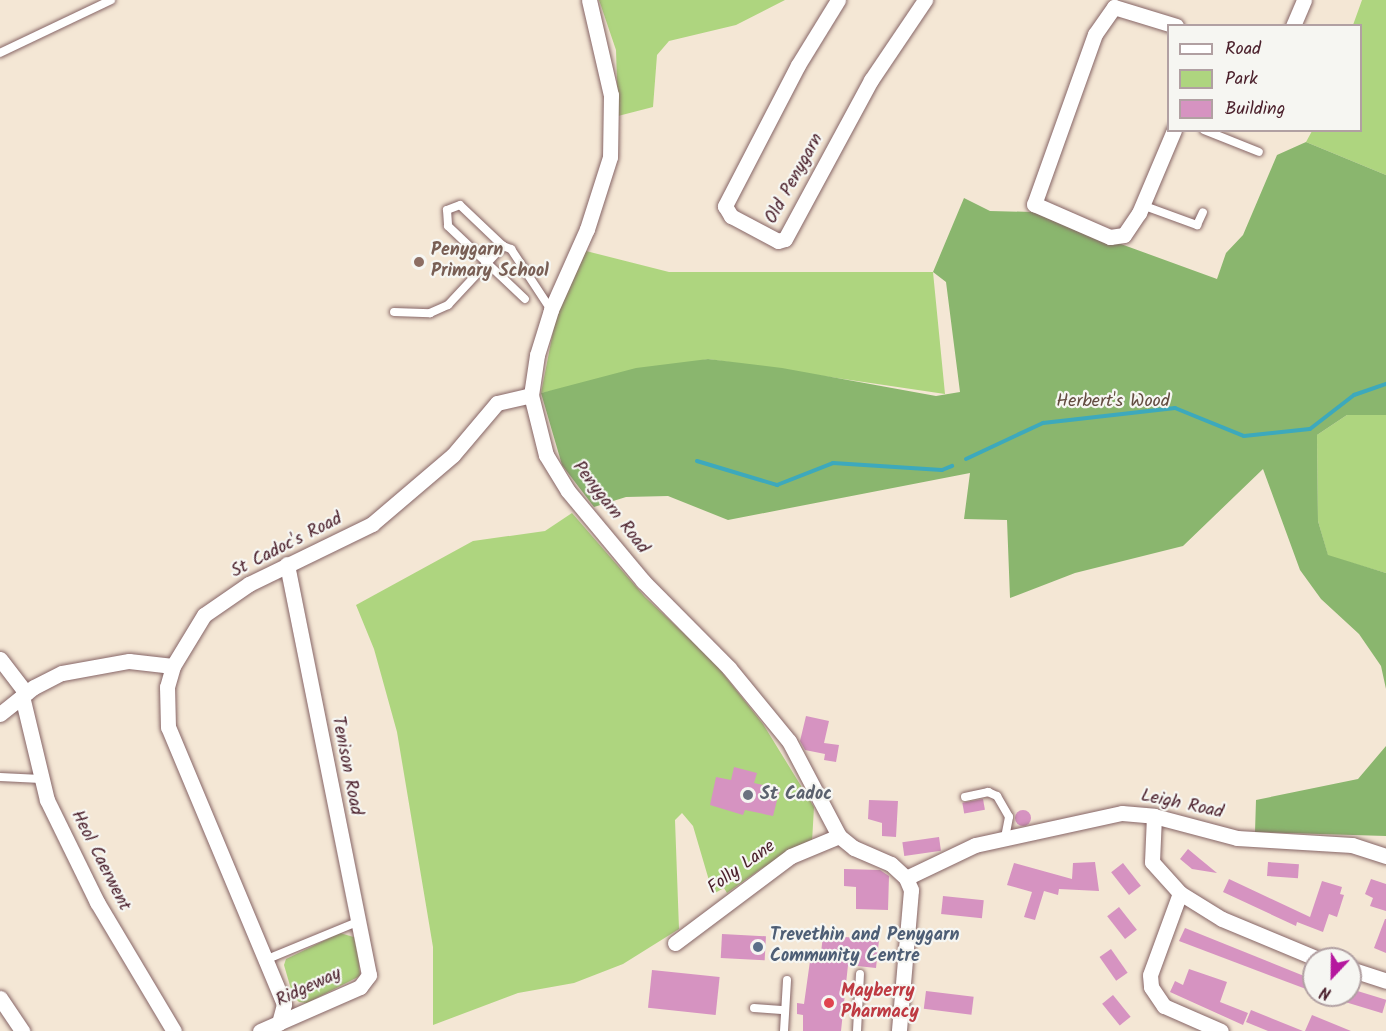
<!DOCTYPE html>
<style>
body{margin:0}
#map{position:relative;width:1386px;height:1031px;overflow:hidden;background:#f4e7d5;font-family:Kalam,sans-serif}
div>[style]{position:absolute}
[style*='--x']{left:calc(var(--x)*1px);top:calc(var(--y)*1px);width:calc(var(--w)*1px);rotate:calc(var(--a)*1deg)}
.green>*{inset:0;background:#aed57f}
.forest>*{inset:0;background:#8ab66e}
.stream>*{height:4px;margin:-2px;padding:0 2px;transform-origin:2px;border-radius:2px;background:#3da9bc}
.building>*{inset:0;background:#d693c1;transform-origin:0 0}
.round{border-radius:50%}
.roads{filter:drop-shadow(0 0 2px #866566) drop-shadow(0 0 2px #866566)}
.lane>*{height:8px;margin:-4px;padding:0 4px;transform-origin:4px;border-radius:4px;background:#fff}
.street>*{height:15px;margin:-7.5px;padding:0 7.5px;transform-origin:7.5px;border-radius:7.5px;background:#fff}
.dots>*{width:16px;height:16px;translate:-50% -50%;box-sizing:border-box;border:3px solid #f6f6f2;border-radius:50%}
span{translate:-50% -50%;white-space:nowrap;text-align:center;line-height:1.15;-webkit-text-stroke:4.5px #f6f6f2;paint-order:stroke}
.street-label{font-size:18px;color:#4a1f2b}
.education-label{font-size:18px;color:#785e54;font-weight:700}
.left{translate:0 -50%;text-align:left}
.park-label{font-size:18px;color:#634c40}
.worship-label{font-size:18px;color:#5b616d;font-weight:700}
.service-label{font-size:18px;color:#4e5e75;font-weight:700}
.health-label{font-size:18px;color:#be3a42;font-weight:700}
.legend{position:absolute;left:1167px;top:24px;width:195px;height:108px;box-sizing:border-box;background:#f6f6f2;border:2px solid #b1a0a2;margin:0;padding:8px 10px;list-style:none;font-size:18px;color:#4a1f2b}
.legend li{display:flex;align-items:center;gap:12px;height:30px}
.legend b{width:30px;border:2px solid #b1a0a2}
.north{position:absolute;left:1302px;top:947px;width:60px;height:60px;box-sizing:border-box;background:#f6f6f2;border:2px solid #b1a0a2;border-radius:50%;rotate:202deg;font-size:16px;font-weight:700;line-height:24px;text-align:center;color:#4a1f2b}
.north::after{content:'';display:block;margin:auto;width:21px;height:27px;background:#b5179e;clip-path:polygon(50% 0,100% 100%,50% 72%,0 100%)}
</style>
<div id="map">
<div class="green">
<i style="clip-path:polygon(599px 0,785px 0,736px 25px,669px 41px,657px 55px,653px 107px,618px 116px,616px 50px)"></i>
<i style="clip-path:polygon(1362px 0,1386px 0,1386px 175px,1306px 142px,1312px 131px,1360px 130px,1360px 26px,1353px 25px)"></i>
<i style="clip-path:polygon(586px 251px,669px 272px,933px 272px,945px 394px,708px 359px,541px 393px,556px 317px)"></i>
<i style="clip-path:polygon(1347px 415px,1386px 415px,1386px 573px,1328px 556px,1318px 521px,1317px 435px)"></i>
<i style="clip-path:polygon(572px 513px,645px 597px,713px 661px,763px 724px,814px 807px,812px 842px,762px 868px,727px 893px,724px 888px,713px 894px,693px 826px,682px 813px,675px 820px,679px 929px,623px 964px,574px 983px,518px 993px,433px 1025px,433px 947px,397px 732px,374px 649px,356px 605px,473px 541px,545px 531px)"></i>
<i style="clip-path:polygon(340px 933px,357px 938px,360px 976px,307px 1003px,299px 1002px,293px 996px,284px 965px,286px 959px)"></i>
</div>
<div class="forest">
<i style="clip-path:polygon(1306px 142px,1386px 175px,1386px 415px,1347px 415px,1317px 435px,1318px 521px,1328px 555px,1386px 573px,1386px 689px,1381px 666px,1359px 634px,1321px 599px,1300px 570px,1263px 469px,1183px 546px,1075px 573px,1010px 598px,1007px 520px,964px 519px,970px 473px,728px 520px,668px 496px,626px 497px,594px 507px,562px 465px,541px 393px,636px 368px,708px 359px,782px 368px,936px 396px,960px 392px,946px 282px,933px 272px,964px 198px,990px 211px,1033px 212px,1217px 279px,1226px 253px,1243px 235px,1277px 155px)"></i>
<i style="clip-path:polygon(1386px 746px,1386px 836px,1255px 832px,1256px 800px,1358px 779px)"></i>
</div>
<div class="stream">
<i style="--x:966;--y:459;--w:85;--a:-25.1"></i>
<i style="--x:1043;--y:423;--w:133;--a:-6.5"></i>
<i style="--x:1175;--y:408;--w:74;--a:22.1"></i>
<i style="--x:1244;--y:436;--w:66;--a:-6.1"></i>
<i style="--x:1310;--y:429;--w:56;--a:-37.7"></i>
<i style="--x:1354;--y:395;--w:34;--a:-19"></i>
<i style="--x:697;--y:461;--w:84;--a:16.7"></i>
<i style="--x:777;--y:485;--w:60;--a:-21.4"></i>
<i style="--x:833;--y:463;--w:109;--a:3.7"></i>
<i style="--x:942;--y:470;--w:11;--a:-22"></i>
</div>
<div class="building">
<i style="clip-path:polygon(806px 716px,829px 721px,824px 743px,839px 745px,836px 762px,824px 760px,825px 754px,805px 750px,800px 741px)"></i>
<i style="clip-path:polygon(734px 767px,757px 773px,754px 783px,780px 789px,773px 816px,745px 810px,743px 815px,710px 805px,716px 777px,731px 780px)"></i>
<i style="left:983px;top:799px;width:11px;height:21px;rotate:80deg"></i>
<i style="clip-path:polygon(869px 800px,898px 801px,896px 837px,882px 836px,882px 823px,868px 819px)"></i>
<i class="round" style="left:1015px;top:810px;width:16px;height:16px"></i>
<i style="left:939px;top:837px;width:14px;height:37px;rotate:82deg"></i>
<i style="clip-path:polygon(1188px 849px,1200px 859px,1217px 873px,1192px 869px,1180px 859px)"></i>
<i style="left:1268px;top:862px;width:31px;height:14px;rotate:4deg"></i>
<i style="clip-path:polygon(1014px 863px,1072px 879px,1073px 863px,1095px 862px,1099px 891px,1059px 889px,1058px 895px,1044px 891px,1035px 920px,1024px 917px,1032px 892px,1007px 885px)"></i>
<i style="left:1123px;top:863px;width:29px;height:15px;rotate:52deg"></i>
<i style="clip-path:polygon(844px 869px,880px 870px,889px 876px,888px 910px,856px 909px,856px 887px,844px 886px)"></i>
<i style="clip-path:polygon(1229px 879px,1310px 917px,1322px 881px,1342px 887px,1340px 894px,1344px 895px,1337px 917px,1329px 914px,1323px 932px,1297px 922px,1296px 926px,1223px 892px)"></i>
<i style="clip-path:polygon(1371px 879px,1386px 884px,1386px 911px,1370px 906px,1373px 898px,1365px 894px)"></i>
<i style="left:943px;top:896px;width:41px;height:18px;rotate:6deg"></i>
<i style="left:1119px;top:907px;width:29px;height:15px;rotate:52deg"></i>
<i style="clip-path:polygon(1385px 919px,1386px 919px,1386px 953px,1374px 948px)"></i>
<i style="clip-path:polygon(1185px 928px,1314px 980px,1314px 992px,1179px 941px)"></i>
<i style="left:722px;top:934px;width:44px;height:24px;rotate:3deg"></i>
<i style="clip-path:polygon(823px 935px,879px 940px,876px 968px,848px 965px,841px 1031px,803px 1031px,803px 1015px,797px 1014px,797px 1003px,804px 1004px,810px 961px,820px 962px)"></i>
<i style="left:1111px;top:949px;width:29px;height:14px;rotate:55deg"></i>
<i style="clip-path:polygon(1189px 969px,1227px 982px,1220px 1002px,1248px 1013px,1243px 1025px,1170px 992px,1175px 981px,1183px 985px)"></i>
<i style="left:652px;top:970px;width:68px;height:38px;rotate:6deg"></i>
<i style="left:1351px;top:989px;width:37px;height:14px;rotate:17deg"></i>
<i style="left:926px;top:991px;width:48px;height:18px;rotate:7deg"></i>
<i style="left:1113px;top:995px;width:28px;height:14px;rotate:51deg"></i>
<i style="clip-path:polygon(1251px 1010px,1303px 1031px,1268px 1031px,1246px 1022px)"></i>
<i style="clip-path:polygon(1312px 1015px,1351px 1031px,1305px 1031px)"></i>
</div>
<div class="roads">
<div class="lane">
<i style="--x:0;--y:53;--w:123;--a:-25.5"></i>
<i style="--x:1204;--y:130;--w:59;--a:21.8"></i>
<i style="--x:1142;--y:205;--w:59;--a:20"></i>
<i style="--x:1197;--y:225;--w:14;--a:-65"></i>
<i style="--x:503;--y:246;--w:59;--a:-136.4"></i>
<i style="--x:460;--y:205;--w:14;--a:159"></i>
<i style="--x:447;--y:210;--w:16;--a:86"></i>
<i style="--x:448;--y:226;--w:106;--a:43.5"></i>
<i style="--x:394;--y:312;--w:36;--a:2"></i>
<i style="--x:430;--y:313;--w:20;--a:-24"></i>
<i style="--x:448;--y:305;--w:81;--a:-47"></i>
<i style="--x:503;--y:246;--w:9;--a:21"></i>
<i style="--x:511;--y:249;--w:73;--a:56.7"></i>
<i style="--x:0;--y:777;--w:41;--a:2.8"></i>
<i style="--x:965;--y:797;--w:24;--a:-12"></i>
<i style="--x:988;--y:792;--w:10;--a:24"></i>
<i style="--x:997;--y:796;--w:24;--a:60"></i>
<i style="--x:1009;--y:817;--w:21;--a:101"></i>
<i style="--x:265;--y:960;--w:100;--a:-22.4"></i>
<i style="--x:754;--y:1008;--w:31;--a:4"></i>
<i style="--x:784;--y:1031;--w:51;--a:-86.6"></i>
<i style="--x:857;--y:1031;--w:57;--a:-87"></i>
</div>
<div class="street">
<i style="--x:589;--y:0;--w:98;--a:77"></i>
<i style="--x:611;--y:95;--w:62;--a:90.9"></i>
<i style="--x:610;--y:157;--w:76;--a:107.7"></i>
<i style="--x:587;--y:229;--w:89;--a:114"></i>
<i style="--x:551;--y:310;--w:47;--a:107.3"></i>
<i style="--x:537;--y:355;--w:40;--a:98.5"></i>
<i style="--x:531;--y:395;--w:62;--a:76"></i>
<i style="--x:546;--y:455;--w:42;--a:58.6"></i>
<i style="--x:568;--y:491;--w:117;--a:50.2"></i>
<i style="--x:643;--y:581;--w:122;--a:45.3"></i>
<i style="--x:729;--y:668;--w:94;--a:50.6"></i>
<i style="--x:789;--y:741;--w:107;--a:62.2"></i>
<i style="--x:839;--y:836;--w:19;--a:39"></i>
<i style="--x:854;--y:848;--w:40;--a:23.4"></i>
<i style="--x:891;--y:864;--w:21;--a:43"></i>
<i style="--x:906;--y:878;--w:13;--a:67"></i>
<i style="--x:911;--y:890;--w:142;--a:94.9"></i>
<i style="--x:838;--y:0;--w:76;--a:121.6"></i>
<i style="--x:798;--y:65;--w:159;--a:117.4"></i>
<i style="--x:725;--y:206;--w:12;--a:59"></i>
<i style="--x:731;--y:216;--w:53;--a:28"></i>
<i style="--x:778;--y:241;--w:7;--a:-16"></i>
<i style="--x:785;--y:239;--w:181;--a:-61.6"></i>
<i style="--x:871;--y:80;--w:97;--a:-56"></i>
<i style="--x:1114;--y:7;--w:33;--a:125"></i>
<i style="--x:1095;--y:34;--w:181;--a:109.7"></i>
<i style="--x:1034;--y:204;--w:83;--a:23.5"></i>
<i style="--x:1110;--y:237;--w:14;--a:-8"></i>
<i style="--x:1124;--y:235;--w:27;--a:-56"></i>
<i style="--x:1139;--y:213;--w:90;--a:-67.1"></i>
<i style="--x:1114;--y:7;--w:65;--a:17"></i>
<i style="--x:1293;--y:26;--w:28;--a:-67"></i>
<i style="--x:0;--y:659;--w:43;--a:52.6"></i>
<i style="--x:22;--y:696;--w:107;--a:76.5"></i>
<i style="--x:47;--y:800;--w:114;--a:63.9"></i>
<i style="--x:97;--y:902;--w:150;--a:59.2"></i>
<i style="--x:0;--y:714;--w:43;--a:-38.5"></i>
<i style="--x:34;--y:687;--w:31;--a:-27"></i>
<i style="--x:62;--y:673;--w:68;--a:-10.2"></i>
<i style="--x:129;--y:661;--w:44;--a:6.5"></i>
<i style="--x:1154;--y:816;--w:46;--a:92.5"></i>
<i style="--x:1152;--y:862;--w:42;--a:47.9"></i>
<i style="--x:1180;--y:893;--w:49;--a:31.8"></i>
<i style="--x:1222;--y:919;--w:104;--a:22.6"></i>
<i style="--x:906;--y:878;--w:76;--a:-25.6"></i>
<i style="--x:975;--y:845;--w:150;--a:-12.3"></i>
<i style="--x:1122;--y:813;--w:32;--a:5"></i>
<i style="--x:1154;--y:816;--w:86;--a:14.8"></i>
<i style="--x:1237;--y:838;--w:115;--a:3.5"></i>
<i style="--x:1352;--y:845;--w:36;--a:18"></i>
<i style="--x:1180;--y:893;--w:87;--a:110.1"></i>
<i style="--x:1150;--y:975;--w:12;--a:85"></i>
<i style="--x:1151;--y:987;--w:23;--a:56"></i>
<i style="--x:1164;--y:1006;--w:62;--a:23.7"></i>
<i style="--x:675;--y:943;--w:145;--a:-36.9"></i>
<i style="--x:791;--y:856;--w:52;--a:-22.6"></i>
<i style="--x:1350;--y:969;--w:38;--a:18"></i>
<i style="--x:0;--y:998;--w:40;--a:56"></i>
<i style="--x:279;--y:1023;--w:20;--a:-75"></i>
<i style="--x:284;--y:1004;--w:300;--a:-112.7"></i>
<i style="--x:168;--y:727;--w:40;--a:-91.4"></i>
<i style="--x:167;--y:687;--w:22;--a:-74"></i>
<i style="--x:173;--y:666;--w:60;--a:-58.7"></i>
<i style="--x:204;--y:615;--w:55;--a:-34.6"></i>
<i style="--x:249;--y:584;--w:137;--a:-26"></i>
<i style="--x:372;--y:524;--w:106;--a:-40.4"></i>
<i style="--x:453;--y:455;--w:68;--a:-49.8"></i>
<i style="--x:497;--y:403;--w:35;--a:-13"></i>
<i style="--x:260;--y:1031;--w:109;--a:-23.7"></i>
<i style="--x:360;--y:987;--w:15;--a:-53"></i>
<i style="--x:369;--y:975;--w:419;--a:-101.3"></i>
</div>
</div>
<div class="dots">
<i style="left:419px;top:262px;background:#8d6e63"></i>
<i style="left:748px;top:795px;background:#6b7280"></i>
<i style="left:758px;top:947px;background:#5c6f8a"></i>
<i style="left:829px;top:1003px;background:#e0444e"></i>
</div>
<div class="street-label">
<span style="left:795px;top:179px;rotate:-61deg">Old Penygarn</span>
<span style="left:610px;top:508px;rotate:52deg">Penygarn Road</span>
<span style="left:287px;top:546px;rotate:-27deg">St Cadoc's Road</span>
<span style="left:346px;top:766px;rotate:79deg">Tenison Road</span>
<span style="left:1182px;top:805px;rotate:12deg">Leigh Road</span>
<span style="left:100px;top:861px;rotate:63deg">Heol Caerwent</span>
<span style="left:742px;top:868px;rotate:-36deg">Folly Lane</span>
<span style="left:309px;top:988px;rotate:-25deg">Ridgeway</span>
</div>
<div class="education-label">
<span class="left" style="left:431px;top:262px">Penygarn<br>Primary School</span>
</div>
<div class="park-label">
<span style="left:1113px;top:402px">Herbert's Wood</span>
</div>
<div class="worship-label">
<span class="left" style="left:760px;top:795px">St Cadoc</span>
</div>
<div class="service-label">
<span class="left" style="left:770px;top:947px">Trevethin and Penygarn<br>Community Centre</span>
</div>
<div class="health-label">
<span class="left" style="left:841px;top:1003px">Mayberry<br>Pharmacy</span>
</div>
<ul class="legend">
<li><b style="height:8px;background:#fff"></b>Road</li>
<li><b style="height:16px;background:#aed57f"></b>Park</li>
<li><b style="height:16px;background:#d693c1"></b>Building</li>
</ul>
<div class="north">N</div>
</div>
